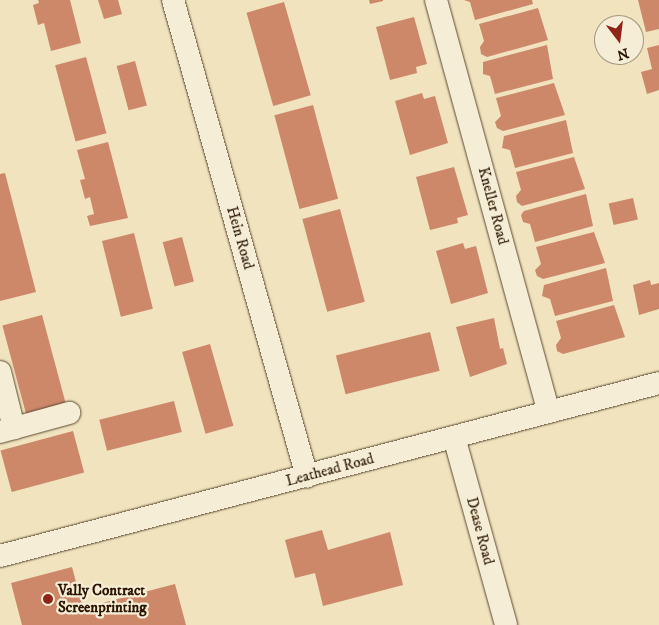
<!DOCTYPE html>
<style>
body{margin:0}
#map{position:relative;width:659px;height:625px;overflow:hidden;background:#f0e3be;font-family:"IM FELL DW Pica",serif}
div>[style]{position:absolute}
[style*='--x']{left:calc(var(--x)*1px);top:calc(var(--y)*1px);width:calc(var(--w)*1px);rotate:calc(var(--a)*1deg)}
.building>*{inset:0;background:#cd8769;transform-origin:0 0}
.roads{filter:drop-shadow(0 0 1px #5c4830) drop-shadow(0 0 1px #5c4830)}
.minor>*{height:22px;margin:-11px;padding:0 11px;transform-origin:11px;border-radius:11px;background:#f5edd5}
.dots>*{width:14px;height:14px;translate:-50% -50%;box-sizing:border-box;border:2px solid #f5edd5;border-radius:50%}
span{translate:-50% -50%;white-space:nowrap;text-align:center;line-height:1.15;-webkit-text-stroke:4.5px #f5edd5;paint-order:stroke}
.street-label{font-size:15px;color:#2b1500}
.poi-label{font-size:15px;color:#2b1500;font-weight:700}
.left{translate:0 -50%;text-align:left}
.north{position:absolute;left:594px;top:15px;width:50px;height:50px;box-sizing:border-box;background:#f5edd5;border:1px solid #a49780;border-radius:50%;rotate:165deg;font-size:14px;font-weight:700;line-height:20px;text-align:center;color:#2b1500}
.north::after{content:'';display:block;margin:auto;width:18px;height:22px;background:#8f2418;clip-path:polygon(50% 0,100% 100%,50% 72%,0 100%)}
</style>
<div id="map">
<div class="building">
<i style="clip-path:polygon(38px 0,70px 0,81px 43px,51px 51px,44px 23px,38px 25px,33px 5px,39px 3px)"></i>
<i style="clip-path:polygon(98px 0,118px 0,122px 14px,104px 19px)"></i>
<i style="clip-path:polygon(369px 0,383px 0,383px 1px,370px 4px)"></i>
<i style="clip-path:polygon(464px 0,532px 0,533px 4px,475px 20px,470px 2px)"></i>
<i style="clip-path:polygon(638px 0,659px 0,659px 29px,646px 32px)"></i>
<i style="left:284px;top:2px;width:97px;height:39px;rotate:74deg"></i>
<i style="clip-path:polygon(538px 8px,548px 40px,487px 57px,481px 54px,480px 47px,484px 41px,479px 24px)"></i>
<i style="clip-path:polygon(414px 17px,427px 64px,416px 67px,417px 73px,390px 80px,376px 27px)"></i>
<i style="clip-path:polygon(547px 45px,553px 79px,495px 94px,490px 76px,483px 74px,483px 62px)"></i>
<i style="clip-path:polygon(659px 45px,659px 90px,647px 94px,641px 72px,652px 69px,647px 48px)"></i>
<i style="left:86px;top:57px;width:79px;height:32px;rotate:75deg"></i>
<i style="left:135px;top:61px;width:46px;height:19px;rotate:75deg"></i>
<i style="clip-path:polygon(554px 83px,565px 115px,503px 131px,497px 128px,495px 122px,501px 116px,496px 98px)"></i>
<i style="clip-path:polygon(422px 93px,424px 99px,435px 96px,448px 143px,410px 155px,395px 101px)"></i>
<i style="left:313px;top:105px;width:97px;height:40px;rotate:75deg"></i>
<i style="clip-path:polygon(566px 120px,573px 153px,515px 168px,510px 150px,502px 148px,504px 136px)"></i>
<i style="clip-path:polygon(108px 142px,128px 218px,90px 226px,87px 216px,94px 214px,90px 197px,85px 199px,80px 180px,85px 179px,77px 150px)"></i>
<i style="clip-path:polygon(574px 157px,585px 189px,522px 206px,517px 202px,516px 196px,521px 190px,516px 172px)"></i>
<i style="clip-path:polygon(454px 167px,468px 215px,457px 218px,458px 223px,430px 230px,416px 177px)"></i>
<i style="clip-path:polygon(5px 173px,36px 292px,0 301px,0 174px)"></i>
<i style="clip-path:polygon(586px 194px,593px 226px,535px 242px,530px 224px,523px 222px,521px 215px,524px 211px)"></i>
<i style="left:633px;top:198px;width:22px;height:25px;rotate:77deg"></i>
<i style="left:340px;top:209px;width:96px;height:39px;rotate:75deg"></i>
<i style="clip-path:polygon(594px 232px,605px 263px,543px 279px,537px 276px,535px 270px,541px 264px,536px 247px)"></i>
<i style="left:134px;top:233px;width:78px;height:33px;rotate:76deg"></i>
<i style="left:182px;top:237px;width:46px;height:20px;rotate:75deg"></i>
<i style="clip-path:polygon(463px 243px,465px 249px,476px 246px,488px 293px,451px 304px,436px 251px)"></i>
<i style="clip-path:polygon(606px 268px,613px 301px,555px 316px,550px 299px,542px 296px,544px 285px)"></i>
<i style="clip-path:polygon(650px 280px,651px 285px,659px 283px,659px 309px,639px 315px,633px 285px)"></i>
<i style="clip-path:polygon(614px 305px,625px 337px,563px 354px,557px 351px,556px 345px,561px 338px,556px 321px)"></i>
<i style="left:42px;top:315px;width:94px;height:41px;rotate:75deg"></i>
<i style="clip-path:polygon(494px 318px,500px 349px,503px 348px,507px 364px,470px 377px,456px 327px)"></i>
<i style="left:430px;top:332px;width:40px;height:97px;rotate:76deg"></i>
<i style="left:210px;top:344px;width:85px;height:29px;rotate:74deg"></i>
<i style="left:174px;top:401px;width:32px;height:77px;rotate:76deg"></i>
<i style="left:73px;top:431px;width:43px;height:75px;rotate:75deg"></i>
<i style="clip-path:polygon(322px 530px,328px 550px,390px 532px,403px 585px,323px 606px,315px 573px,295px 578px,285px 540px)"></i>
<i style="clip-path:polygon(72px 567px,83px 608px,175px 584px,186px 625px,22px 625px,11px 583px)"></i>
</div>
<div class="roads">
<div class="minor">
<i style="--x:173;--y:0;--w:495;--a:74.3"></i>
<i style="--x:436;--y:0;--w:427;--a:74.7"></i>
<i style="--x:0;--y:372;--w:58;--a:76"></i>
<i style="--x:0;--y:432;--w:72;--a:-15.4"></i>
<i style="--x:454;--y:437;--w:195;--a:74.5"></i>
<i style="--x:0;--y:556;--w:681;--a:-14.71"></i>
</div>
</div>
<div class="dots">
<i style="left:48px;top:599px;background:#8f2418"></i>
</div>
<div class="street-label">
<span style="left:493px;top:206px;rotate:75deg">Kneller Road</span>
<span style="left:240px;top:238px;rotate:74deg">Hein Road</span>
<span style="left:330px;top:470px;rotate:-15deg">Leathead Road</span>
<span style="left:480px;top:531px;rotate:75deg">Dease Road</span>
</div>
<div class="poi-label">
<span class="left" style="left:58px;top:599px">Vally Contract<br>Screenprinting</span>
</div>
<div class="north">N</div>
</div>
